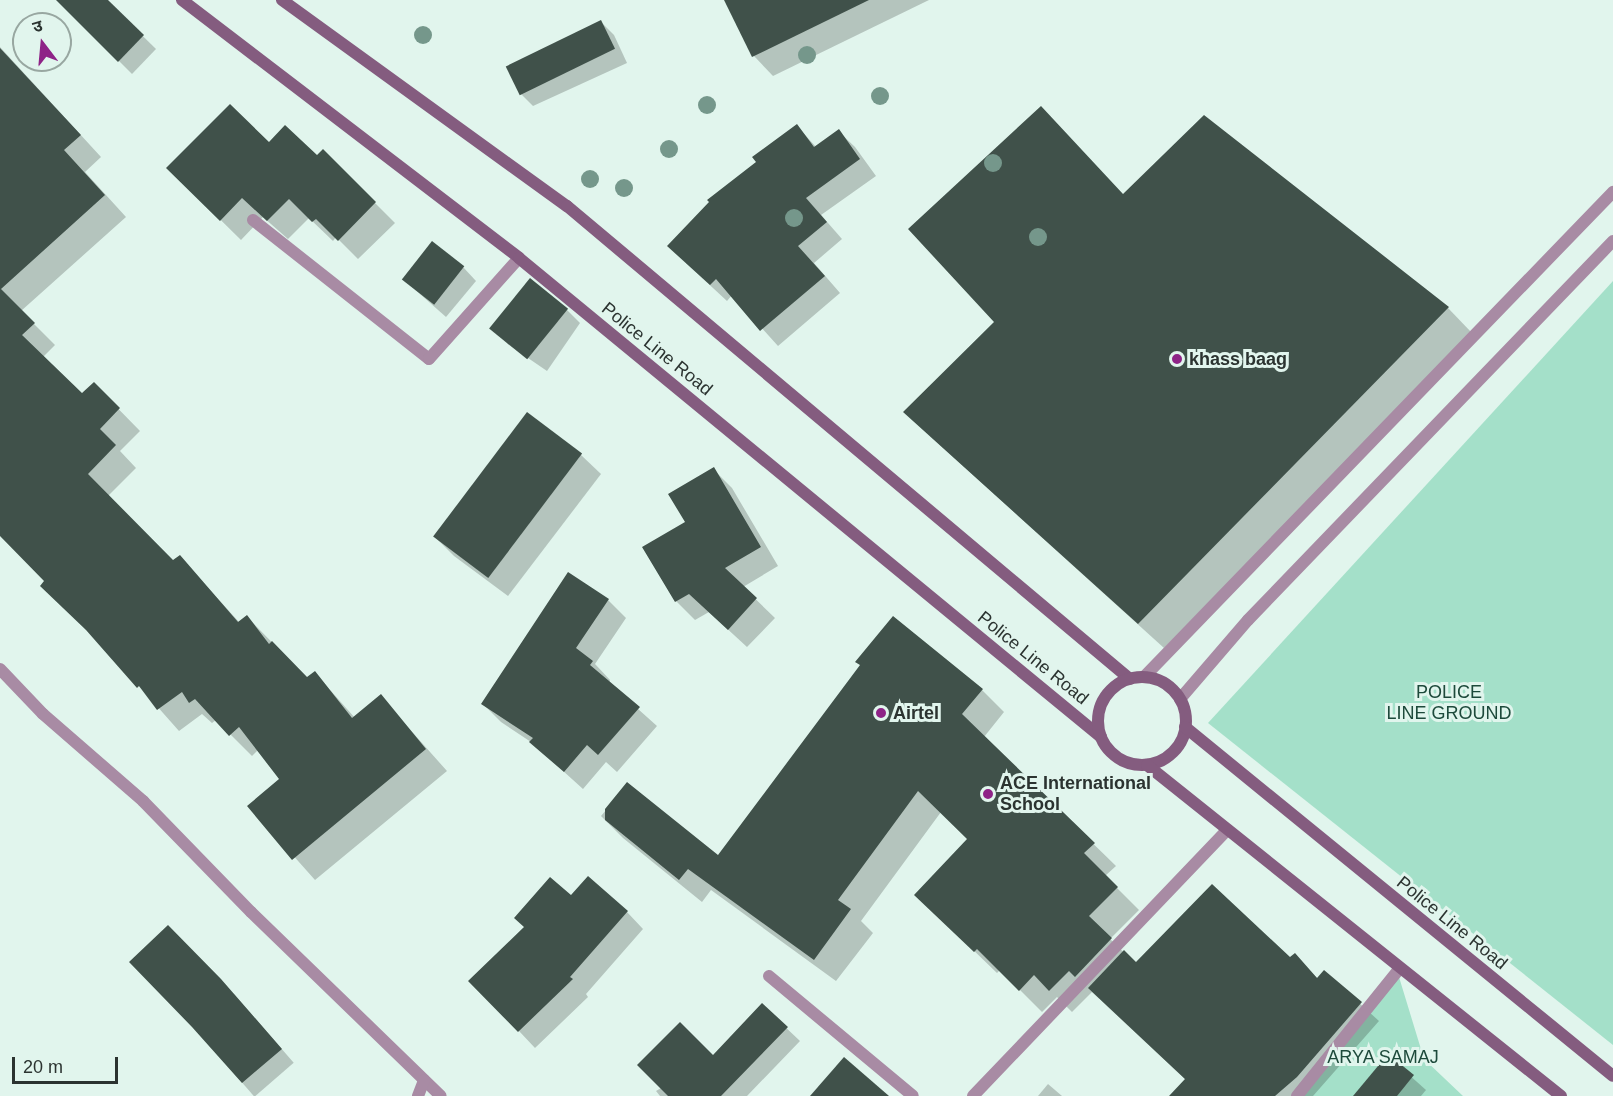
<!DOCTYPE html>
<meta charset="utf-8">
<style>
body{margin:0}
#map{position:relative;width:1613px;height:1096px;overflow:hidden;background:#e1f5ed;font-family:Arial,"Noto Sans Devanagari",sans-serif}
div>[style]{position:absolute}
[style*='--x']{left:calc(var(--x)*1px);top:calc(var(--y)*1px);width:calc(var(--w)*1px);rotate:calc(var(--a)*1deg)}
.green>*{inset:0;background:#a4e0c9}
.shadow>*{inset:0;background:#0003;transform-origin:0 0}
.building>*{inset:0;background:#40514a;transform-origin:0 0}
.street>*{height:12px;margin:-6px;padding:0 6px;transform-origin:6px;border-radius:6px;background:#a88ba4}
.secondary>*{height:12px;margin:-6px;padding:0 6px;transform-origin:6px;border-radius:6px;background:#845c7f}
.secondary>.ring{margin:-6px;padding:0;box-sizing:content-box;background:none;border:12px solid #845c7f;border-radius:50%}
.trees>*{width:18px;height:18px;margin:-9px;border-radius:50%;background:#75978b}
.dots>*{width:16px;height:16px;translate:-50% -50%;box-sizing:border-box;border:3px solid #e1f5ed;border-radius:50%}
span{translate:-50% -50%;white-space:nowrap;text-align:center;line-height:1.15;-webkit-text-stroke:6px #e1f5ed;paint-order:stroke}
.street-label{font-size:18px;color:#2b3330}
.poi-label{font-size:18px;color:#2b3330;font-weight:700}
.left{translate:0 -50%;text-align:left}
.park-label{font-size:18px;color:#1d4a3b}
.north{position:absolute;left:12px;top:12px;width:60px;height:60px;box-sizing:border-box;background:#e1f5ed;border:2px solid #98a7a1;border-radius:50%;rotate:344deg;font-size:16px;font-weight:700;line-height:24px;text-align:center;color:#2b3330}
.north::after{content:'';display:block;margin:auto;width:21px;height:27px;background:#8e2387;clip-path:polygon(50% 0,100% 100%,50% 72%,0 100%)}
.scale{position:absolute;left:12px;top:1057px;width:106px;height:27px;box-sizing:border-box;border:3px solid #2b3330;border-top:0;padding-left:8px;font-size:18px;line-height:21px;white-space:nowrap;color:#2b3330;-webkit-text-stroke:4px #e1f5ed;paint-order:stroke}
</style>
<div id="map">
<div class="green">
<i style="clip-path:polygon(1613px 281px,1613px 1045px,1208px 723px)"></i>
<i style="clip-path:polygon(1399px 977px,1424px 1059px,1463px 1096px,1301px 1096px)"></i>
</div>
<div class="shadow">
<i style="clip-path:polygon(79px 0,106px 0,156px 49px,132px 74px,68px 10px)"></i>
<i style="clip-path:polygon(729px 0,929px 0,773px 76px,754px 56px)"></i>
<i style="clip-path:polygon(601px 22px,614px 35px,627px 63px,533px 106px,520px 93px)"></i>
<i style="clip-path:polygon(0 47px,101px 157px,85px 172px,126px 217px,21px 311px,55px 345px,43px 357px,82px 396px,94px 384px,140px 431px,120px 451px,136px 468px,108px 496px,173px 562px,180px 557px,239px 622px,247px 617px,307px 678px,315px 673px,355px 718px,381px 697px,447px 771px,315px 880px,249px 806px,281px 779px,258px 750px,252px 756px,216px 720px,212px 723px,202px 714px,179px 731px,46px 581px,0 515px)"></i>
<i style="clip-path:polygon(1204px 117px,1448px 308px,1472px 333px,1164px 648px,930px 436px,1124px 195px)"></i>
<i style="clip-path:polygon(797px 126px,816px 147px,838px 131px,855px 147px,876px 176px,821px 215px,842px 239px,814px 263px,840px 293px,778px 346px,732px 295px,727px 301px,686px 263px,758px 162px)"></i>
<i style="clip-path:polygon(269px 144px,317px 157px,323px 151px,395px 223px,358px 259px,336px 237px,333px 241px,309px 218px,288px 239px,263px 217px,241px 240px,168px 168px)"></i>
<i style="clip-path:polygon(463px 267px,476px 281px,446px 317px,403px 279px)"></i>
<i style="clip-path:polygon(567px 310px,580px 323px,547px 371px,509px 345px,496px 332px)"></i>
<i style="clip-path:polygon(527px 414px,581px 455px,601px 474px,508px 596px,454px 556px,434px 536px)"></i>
<i style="clip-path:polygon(713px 469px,732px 488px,778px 566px,743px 587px,775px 618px,747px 647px,709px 612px,695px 620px,676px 601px,644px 547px,687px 522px)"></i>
<i style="clip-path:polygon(608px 600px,626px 618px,595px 664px,610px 680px,609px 683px,657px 726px,617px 772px,606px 762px,583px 789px,531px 742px,501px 722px,483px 704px)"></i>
<i style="clip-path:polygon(982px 690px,1004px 712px,984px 737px,1116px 866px,1105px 876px,1139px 910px,1110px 939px,1136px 964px,1290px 959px,1295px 955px,1318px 979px,1325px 972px,1379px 1021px,1313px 1096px,1171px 1096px,1186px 1080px,1092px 992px,1072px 1012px,1057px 997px,1042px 1012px,1000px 970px,997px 973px,939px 917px,969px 839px,941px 812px,861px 921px,873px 933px,836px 981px,711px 890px,702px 902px,623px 838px,601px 816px,628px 784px,719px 857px)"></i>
<i style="clip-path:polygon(572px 897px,627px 912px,643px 929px,586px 994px,588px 997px,535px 1048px,519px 1031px,526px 928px)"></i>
<i style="left:234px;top:994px;width:91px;height:52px;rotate:49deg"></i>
<i style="clip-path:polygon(762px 1005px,800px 1041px,747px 1096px,660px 1096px,656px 1091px,713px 1057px)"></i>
<i style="clip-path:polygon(1388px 1056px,1426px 1090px,1421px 1096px,1355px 1096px)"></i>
<i style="clip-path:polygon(1048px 1084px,1062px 1096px,1038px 1096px)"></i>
</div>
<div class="building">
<i style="clip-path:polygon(56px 0,108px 0,144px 35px,118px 62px)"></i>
<i style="clip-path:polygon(724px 0,869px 0,752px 57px)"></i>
<i style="left:601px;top:20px;width:32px;height:106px;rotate:64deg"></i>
<i style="clip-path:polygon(0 48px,81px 135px,64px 150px,105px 195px,1px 289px,35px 323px,22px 335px,82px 393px,94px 382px,120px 408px,100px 429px,116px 445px,88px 474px,173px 560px,180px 555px,238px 622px,247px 615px,269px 644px,272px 641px,307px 677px,315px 671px,352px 718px,381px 694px,426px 749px,292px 860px,247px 806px,279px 779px,239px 727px,229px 736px,195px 699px,189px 703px,182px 692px,157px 710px,139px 686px,137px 688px,86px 630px,40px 586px,44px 581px,0 536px)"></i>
<i style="clip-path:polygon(230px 104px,269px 142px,285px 125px,317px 155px,323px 149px,376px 202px,338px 241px,316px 219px,312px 222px,289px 199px,267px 221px,242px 198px,220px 221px,166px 168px)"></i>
<i style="clip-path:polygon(1041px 106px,1123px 194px,1204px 115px,1449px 307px,1138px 624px,903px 412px,994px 322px,908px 229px)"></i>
<i style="clip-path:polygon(797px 124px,814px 147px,839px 129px,860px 159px,806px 198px,827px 222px,798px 246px,825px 276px,760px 331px,716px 279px,710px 285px,667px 246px,709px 202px,707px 200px,756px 162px,752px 157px)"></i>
<i style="left:432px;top:241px;width:41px;height:49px;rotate:38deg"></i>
<i style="left:530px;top:278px;width:49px;height:65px;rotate:39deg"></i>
<i style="left:527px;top:412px;width:69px;height:156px;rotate:37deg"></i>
<i style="clip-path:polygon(714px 467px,761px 547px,725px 568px,757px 598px,728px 630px,689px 594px,675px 602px,642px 547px,685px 522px,668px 494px)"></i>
<i style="clip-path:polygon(568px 572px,609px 599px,576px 648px,593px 661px,590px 665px,640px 707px,598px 755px,587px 745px,564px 772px,529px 742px,533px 738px,481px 704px)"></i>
<i style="clip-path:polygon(893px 616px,983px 689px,962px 714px,1095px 843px,1084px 853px,1118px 887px,1089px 916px,1112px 938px,1075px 977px,1069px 971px,1049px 991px,1034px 975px,1019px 991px,977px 949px,974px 952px,914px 895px,967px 839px,918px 791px,838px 900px,851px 909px,814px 960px,688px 869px,679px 880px,605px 820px,605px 809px,627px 782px,718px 855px,860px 665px,855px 662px)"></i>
<i style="clip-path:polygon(588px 876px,628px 911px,570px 977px,573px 979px,518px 1032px,468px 981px,524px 927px,514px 918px,550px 877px,571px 895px)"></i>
<i style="clip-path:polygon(1212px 884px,1290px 957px,1295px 953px,1317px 978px,1324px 970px,1362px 1002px,1297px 1077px,1275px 1096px,1169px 1096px,1185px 1079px,1088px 988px,1124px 950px,1136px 962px)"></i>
<i style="clip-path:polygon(168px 925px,221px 979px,282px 1049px,242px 1083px,192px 1027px,129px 962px)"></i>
<i style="clip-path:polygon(762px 1003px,788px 1027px,721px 1096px,668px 1096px,637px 1065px,680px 1022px,713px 1055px)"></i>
<i style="clip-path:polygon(1388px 1054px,1414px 1075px,1397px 1096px,1353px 1096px)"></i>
<i style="clip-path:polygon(844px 1057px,889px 1096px,810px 1096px)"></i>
</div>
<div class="street">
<i style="--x:253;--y:220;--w:224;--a:38.3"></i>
<i style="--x:429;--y:359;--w:135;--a:-48.3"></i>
<i style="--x:0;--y:669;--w:62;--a:46.3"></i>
<i style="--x:43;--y:714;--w:133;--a:41"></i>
<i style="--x:143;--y:801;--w:155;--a:45.8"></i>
<i style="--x:251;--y:912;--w:264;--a:44.1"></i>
<i style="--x:1144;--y:677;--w:675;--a:-45.96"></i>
<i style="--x:1180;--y:699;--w:104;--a:-49.3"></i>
<i style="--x:1248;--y:620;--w:526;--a:-46.08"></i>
<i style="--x:769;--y:976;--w:187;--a:39.8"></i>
<i style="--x:418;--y:1096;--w:17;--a:-69"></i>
<i style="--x:973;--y:1096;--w:368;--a:-46.3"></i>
<i style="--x:1297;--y:1096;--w:164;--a:-51.2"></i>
</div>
<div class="secondary">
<i style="--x:182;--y:0;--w:424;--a:37.4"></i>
<i style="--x:519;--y:258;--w:754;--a:39.46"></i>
<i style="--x:282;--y:0;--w:352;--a:35.9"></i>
<i style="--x:567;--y:206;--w:735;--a:40.04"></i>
<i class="ring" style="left:1098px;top:677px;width:76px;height:76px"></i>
<i style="--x:1185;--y:727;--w:552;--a:39.19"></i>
<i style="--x:1147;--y:765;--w:530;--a:38.64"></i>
</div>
<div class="trees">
<i style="left:423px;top:35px"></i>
<i style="left:807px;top:55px"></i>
<i style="left:880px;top:96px"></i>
<i style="left:707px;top:105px"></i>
<i style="left:669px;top:149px"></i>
<i style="left:993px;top:163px"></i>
<i style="left:590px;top:179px"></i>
<i style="left:624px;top:188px"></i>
<i style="left:794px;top:218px"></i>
<i style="left:1038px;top:237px"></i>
</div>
<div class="dots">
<i style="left:1177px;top:359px;background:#8e2387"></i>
<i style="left:881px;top:713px;background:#8e2387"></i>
<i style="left:988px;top:794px;background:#8e2387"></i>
</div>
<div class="street-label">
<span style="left:657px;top:349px;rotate:39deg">Police Line Road</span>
<span style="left:1033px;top:658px;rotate:39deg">Police Line Road</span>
<span style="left:1452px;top:923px;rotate:39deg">Police Line Road</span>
</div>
<div class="poi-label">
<span class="left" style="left:1189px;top:359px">khass baag</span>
<span class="left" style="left:893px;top:713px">Airtel</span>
<span class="left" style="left:1000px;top:794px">ACE International<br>School</span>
</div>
<div class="park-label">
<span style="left:1449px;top:703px">POLICE<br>LINE GROUND</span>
<span style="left:1383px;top:1057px">ARYA SAMAJ</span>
</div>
<div class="north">उ</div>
<div class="scale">20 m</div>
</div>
